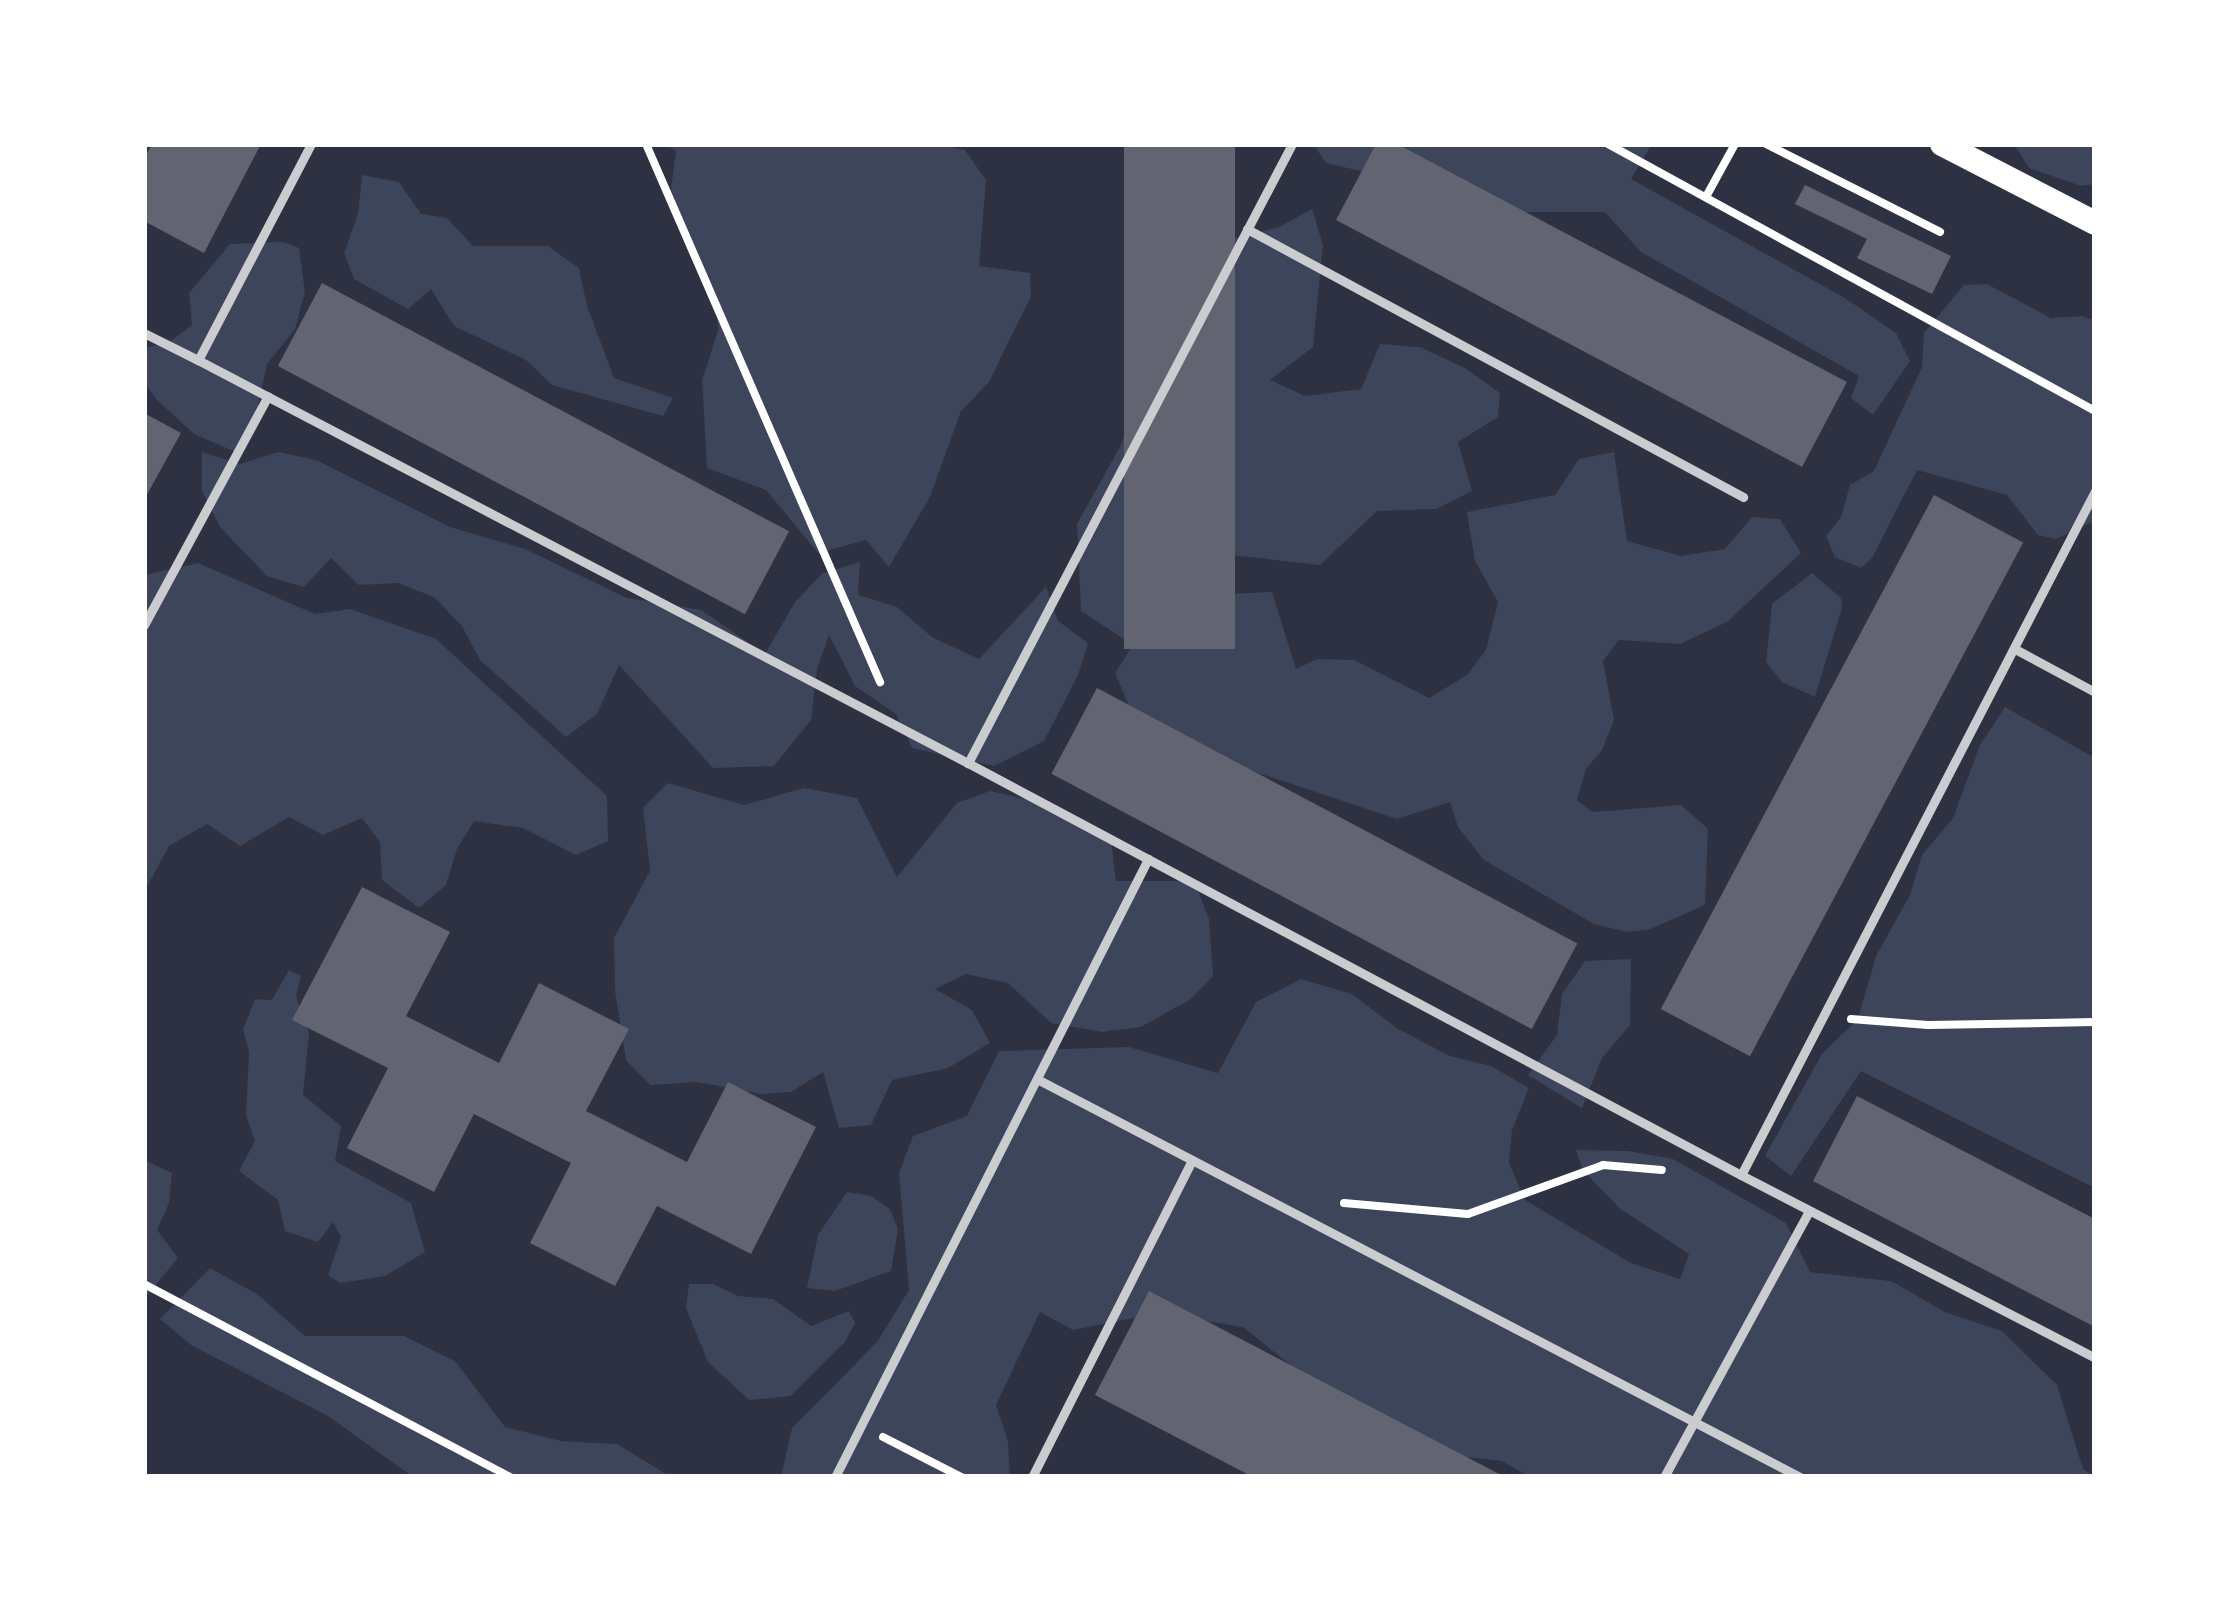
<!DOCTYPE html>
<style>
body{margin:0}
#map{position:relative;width:2239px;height:1621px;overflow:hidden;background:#2d3142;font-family:Inter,sans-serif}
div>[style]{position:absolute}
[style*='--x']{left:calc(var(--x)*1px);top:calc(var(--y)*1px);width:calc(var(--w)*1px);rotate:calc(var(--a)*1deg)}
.green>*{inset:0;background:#3c4559}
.building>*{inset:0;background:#626471;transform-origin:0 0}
.path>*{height:8px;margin:-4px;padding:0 4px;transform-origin:4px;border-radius:4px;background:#fff}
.service>*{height:9px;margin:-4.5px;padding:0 4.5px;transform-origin:4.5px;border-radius:4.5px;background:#caccd0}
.secondary>*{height:24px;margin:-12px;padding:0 12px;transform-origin:12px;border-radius:12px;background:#fff}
span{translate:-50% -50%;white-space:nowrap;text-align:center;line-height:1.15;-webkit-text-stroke:10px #fff;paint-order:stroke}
.frame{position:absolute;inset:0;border:147px solid #fff;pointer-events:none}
</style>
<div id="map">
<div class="green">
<i style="clip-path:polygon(665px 144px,933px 144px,965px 150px,986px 180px,979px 266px,1030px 273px,1031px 296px,989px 382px,961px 411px,930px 497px,889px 567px,866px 540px,818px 553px,766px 490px,707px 468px,702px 380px,718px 331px,717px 298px,685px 239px,671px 189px,676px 151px)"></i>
<i style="clip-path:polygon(1313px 144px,1652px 144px,1631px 179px,1845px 298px,1896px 333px,1910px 361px,1873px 415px,1851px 398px,1859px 376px,1641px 252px,1605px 212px,1495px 212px,1412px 183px,1326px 163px)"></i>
<i style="clip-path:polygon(2014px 144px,2095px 144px,2095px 184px,2081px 186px,2029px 168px)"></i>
<i style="clip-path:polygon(362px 175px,399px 182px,421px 214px,447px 218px,473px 246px,548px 246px,579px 268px,587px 306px,614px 378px,673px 398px,663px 416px,552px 385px,526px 360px,454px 326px,431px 289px,408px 309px,354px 279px,344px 253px,358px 214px)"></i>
<i style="clip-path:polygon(1312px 209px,1323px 245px,1313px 347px,1270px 380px,1305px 396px,1361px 389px,1380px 344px,1420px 347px,1465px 368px,1500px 393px,1498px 417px,1458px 442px,1472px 491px,1436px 509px,1377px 511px,1320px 565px,1222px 554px,1201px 592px,1165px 627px,1207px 621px,1229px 594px,1272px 592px,1296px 669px,1317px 659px,1354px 660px,1429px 698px,1467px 675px,1486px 650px,1498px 602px,1475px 561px,1467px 512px,1555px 495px,1579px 459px,1614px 452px,1627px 541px,1681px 556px,1725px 549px,1752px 517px,1780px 519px,1801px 553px,1727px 622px,1680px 644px,1619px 640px,1603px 661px,1614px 720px,1602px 750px,1586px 769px,1577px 800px,1592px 812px,1681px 805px,1708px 829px,1705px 905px,1648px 930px,1627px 932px,1594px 924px,1484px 860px,1458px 827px,1450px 802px,1397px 819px,1186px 749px,1136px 722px,1115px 673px,1133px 645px,1081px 611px,1077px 524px,1121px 445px,1148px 362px,1206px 348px,1189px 284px,1219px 242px,1279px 227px)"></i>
<i style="clip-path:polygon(284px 242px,299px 248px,305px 292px,295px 329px,267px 364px,255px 420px,238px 453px,194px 434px,156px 399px,144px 382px,144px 348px,168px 343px,192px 325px,189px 293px,230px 244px)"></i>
<i style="clip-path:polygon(1987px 284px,2051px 318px,2082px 316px,2095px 321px,2095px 521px,2056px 539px,2038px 535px,2007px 495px,1917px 470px,1872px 558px,1861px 568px,1835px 557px,1826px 536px,1841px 517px,1850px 485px,1874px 471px,1922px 367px,1924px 333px,1964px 285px)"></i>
<i style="clip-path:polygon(202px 452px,240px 464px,278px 452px,316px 460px,450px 527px,525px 549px,627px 598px,701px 610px,765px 654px,795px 602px,823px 573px,860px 562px,858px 595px,897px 607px,932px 637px,979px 659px,1046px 587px,1058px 621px,1088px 643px,1078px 675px,1044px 741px,994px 766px,912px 748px,896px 714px,855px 686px,829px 635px,817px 669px,811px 720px,774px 766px,713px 768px,619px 665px,597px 714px,566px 737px,480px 660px,462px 626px,434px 597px,398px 583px,359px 585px,331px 558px,304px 587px,267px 576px,220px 527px,202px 491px)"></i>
<i style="clip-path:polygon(198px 563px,315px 614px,350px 609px,436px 639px,607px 796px,608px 841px,576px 855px,523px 828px,474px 821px,457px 849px,446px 885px,419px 908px,382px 880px,380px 842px,362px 818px,323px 835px,289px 817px,240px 846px,207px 824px,169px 846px,144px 892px,144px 575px)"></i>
<i style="clip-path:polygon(1812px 573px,1841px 598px,1842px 608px,1815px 697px,1782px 682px,1766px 662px,1772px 604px)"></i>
<i style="clip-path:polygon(2005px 707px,2095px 758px,2095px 1188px,1861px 1071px,1791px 1176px,1765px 1156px,1822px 1054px,1858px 1019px,1876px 956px,1910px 895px,1922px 855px,1953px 818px,1980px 745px)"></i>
<i style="clip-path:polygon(668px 783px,744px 805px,804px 788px,857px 798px,897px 877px,957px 803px,990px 791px,1043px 803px,1086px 820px,1111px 840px,1116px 881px,1194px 881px,1209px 919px,1213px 976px,1191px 999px,1141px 1027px,1102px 1032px,1051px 1023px,1008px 983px,966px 974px,935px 989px,972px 1010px,990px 1043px,948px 1068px,892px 1080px,871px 1125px,839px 1128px,823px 1072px,791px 1092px,761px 1094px,697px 1082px,650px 1085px,626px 1060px,615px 991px,614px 938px,650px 871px,643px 808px)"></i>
<i style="clip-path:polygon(1631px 959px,1630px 1025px,1602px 1058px,1582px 1108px,1528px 1075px,1557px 1035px,1562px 994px,1585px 961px)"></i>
<i style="clip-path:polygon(289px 970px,301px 976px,296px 996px,309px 1033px,303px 1095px,341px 1126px,335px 1161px,411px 1203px,425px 1252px,385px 1276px,340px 1283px,328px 1275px,341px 1237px,333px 1222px,318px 1242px,285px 1231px,278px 1200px,239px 1171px,255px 1141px,246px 1116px,249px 1052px,243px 1029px,255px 999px,272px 1000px)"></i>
<i style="clip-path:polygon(1301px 979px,1352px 994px,1398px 1029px,1450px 1056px,1491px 1066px,1529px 1088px,1512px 1130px,1509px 1163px,1525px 1200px,1631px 1263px,1680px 1279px,1689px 1254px,1619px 1208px,1583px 1170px,1576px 1150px,1628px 1151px,1673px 1159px,1786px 1223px,1810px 1272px,1891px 1281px,1945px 1312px,2002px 1331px,2057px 1385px,2083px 1469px,2095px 1477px,1530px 1477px,1502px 1461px,1395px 1449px,1243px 1327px,1158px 1313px,1073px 1330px,1040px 1312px,996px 1405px,1008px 1441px,1010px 1477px,781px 1477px,792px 1428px,877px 1342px,909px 1290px,899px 1173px,913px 1136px,967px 1116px,999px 1051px,1129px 1047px,1218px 1073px,1256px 1002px)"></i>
<i style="clip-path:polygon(144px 1160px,172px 1173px,169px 1203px,157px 1230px,178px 1258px,144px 1299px)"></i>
<i style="clip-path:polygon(847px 1192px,871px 1196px,890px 1209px,898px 1229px,891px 1271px,835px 1291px,807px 1288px,818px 1235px)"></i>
<i style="clip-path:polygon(210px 1268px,257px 1294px,305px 1336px,404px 1336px,455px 1361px,505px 1427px,561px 1441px,617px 1444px,671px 1477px,413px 1477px,328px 1416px,191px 1345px,160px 1319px)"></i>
<i style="clip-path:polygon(689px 1284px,713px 1284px,738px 1296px,773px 1299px,811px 1326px,849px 1311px,855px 1323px,845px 1342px,791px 1396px,749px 1400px,708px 1362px,686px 1308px)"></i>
</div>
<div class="building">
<i style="clip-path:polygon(152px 144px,261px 144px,204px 253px,144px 221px,144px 159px)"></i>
<i style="left:1124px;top:144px;width:111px;height:505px"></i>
<i style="clip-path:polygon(1376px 144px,1397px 144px,1847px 382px,1802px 467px,1336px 220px)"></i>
<i style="clip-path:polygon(1805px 185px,1951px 256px,1932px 294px,1857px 258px,1867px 239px,1795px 204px)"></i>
<i style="left:322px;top:283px;width:529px;height:94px;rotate:28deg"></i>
<i style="clip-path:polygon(144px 413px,181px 433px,144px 500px)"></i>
<i style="left:1934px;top:495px;width:101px;height:582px;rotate:28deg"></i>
<i style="left:1097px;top:688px;width:544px;height:97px;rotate:28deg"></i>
<i style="clip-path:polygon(362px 887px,450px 932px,406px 1016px,499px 1063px,539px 983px,629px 1029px,586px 1111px,687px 1162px,728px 1082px,816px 1127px,751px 1254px,657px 1206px,615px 1286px,530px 1243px,571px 1163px,474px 1114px,434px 1192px,347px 1148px,388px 1068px,292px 1020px)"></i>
<i style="clip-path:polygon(1857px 1096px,2095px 1219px,2095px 1327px,1813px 1181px)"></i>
<i style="clip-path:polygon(1149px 1291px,1505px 1477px,1253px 1477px,1095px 1395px)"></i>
</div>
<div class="path">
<i style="--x:646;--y:144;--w:587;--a:66.49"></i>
<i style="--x:1608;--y:144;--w:555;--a:28.73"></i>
<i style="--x:1766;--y:144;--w:195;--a:26.8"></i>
<i style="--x:1707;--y:195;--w:58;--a:-61.2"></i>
<i style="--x:1851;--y:1019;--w:77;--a:4.5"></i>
<i style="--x:1928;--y:1025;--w:167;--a:-1"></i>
<i style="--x:1344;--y:1203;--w:124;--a:5.1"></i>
<i style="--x:1468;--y:1214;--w:144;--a:-19.9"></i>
<i style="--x:1603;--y:1165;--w:59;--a:4.8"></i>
<i style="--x:144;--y:1284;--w:414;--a:27.8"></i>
<i style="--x:883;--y:1437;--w:88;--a:27.1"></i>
</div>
<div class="service">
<i style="--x:311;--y:144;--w:244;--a:117.6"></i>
<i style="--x:198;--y:360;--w:869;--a:27.63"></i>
<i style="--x:1292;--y:144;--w:699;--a:117.63"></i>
<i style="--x:968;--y:763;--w:876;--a:28.06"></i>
<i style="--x:1247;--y:229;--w:564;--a:28.38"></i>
<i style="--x:144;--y:333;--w:60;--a:26.6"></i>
<i style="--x:2095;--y:491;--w:770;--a:117.36"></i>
<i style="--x:1741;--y:1175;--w:399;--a:27.3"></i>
<i style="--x:144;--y:625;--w:260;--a:-61.6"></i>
<i style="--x:2015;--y:649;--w:91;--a:28.3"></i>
<i style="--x:1037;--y:1079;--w:861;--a:27.55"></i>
<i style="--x:835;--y:1477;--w:693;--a:-63.14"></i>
<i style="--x:1032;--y:1477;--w:355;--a:-63.2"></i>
<i style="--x:1664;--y:1477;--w:303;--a:-61.4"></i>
</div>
<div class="secondary">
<i style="--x:1942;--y:144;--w:172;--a:27.3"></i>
</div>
<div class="frame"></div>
</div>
